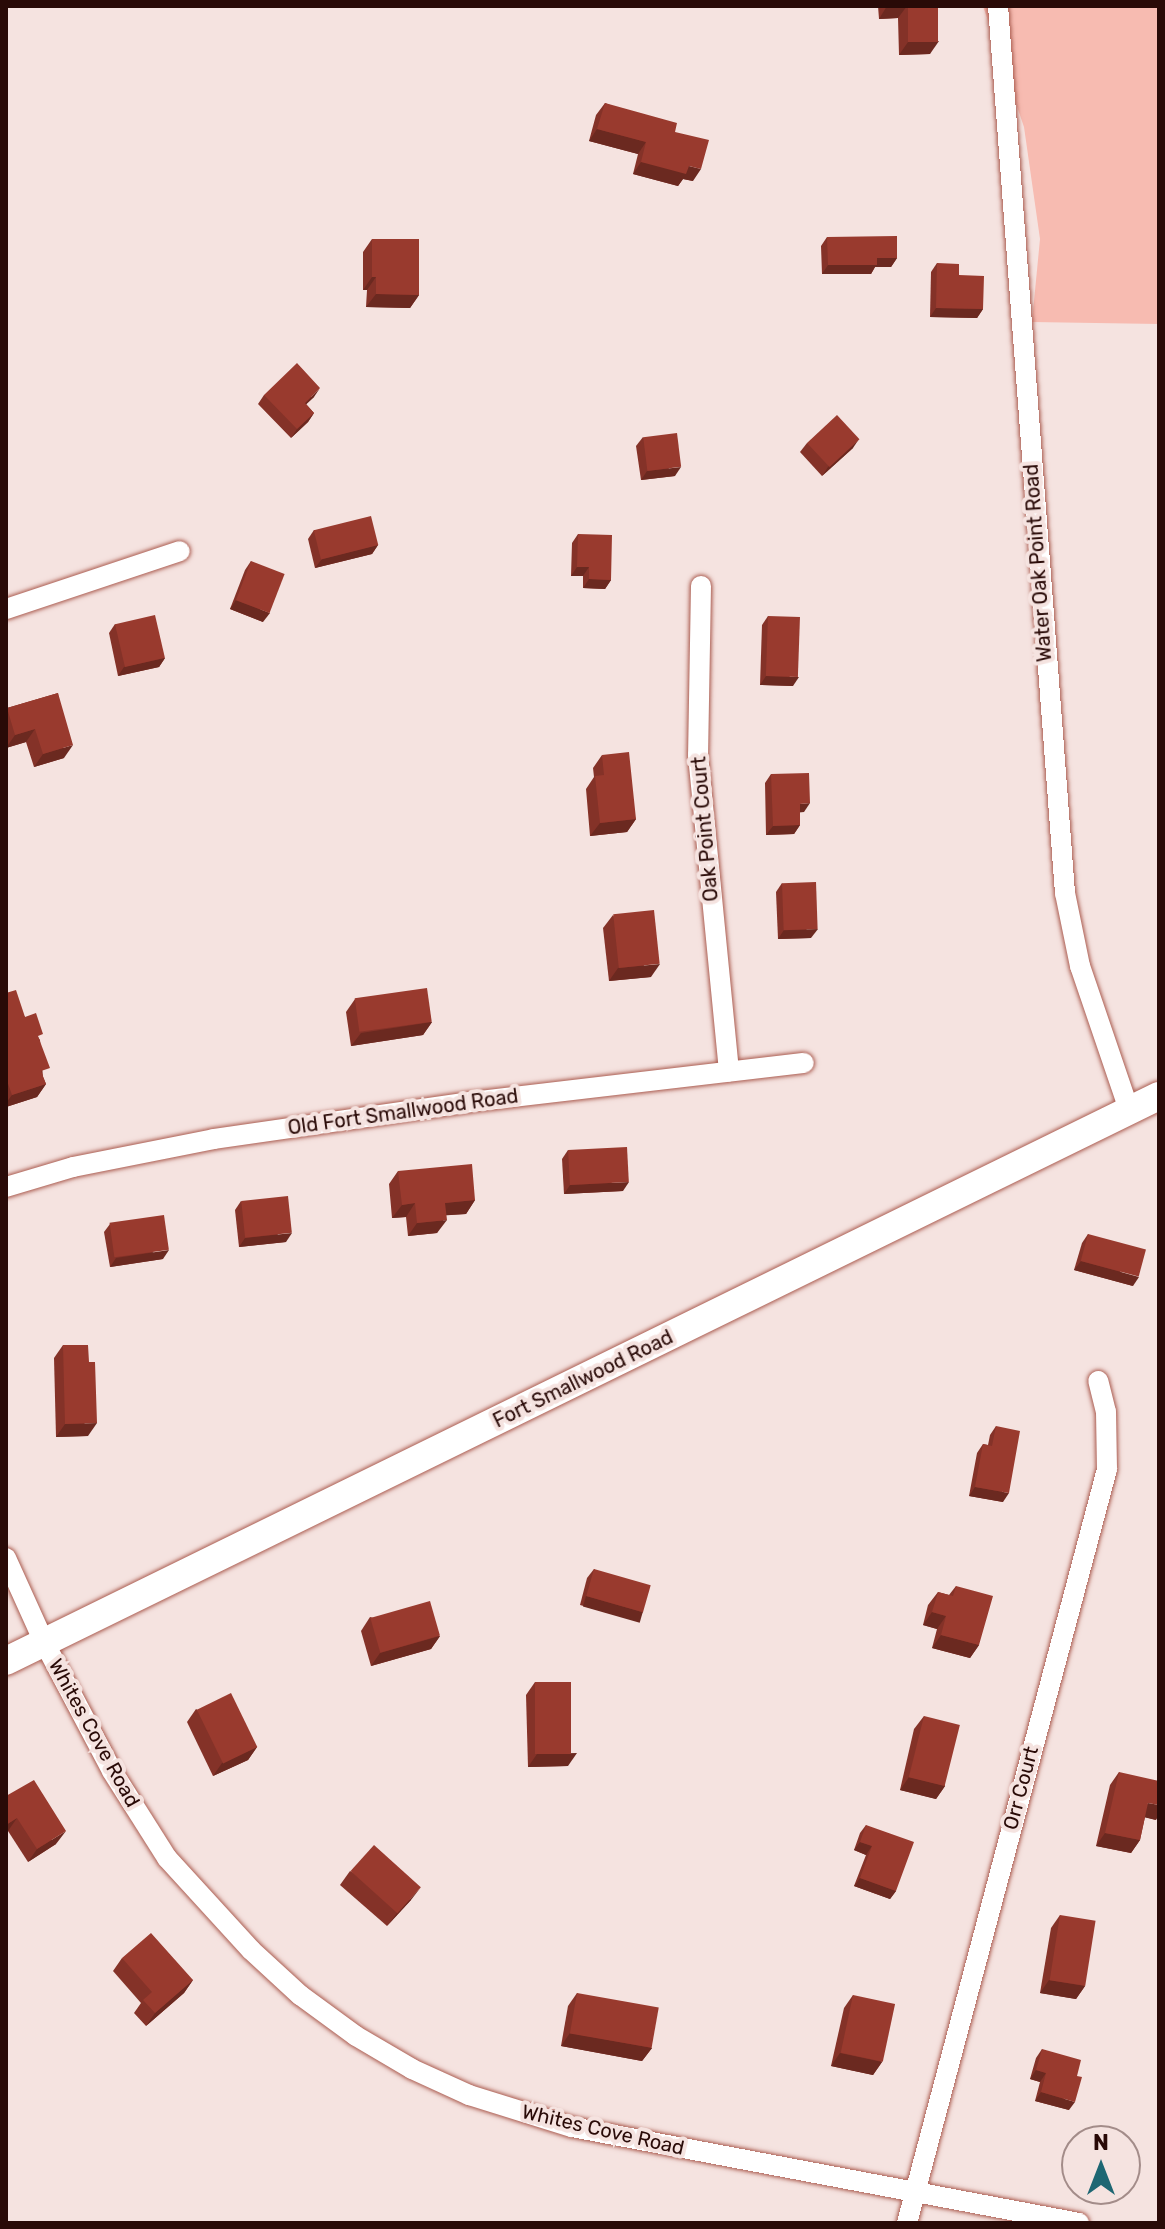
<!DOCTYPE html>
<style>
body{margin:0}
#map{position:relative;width:1165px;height:2229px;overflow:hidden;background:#f5e3e0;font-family:Rubik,sans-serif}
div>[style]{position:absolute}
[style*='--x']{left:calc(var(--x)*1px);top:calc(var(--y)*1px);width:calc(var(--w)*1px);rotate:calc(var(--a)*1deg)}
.green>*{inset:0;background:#f7bbb1}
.roads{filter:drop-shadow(0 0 2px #ab5d51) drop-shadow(0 0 2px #ab5d51)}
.minor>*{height:20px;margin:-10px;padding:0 10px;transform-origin:10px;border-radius:10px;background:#fff}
.secondary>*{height:28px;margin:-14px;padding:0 14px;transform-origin:14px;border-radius:14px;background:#fff}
.wall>*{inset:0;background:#843228}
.shaded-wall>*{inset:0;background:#6b2920;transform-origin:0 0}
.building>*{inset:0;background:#993a2e;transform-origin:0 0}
span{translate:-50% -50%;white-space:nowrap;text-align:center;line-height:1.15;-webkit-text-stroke:8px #f5e3e0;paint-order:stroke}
.street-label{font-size:20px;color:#290a07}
.frame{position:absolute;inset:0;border:8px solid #290a07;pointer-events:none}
.north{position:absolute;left:1061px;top:2125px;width:80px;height:80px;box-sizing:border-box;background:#f5e3e0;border:2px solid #a38c89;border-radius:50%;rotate:0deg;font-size:22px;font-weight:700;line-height:32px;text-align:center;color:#290a07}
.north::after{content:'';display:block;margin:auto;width:28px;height:36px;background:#1e6773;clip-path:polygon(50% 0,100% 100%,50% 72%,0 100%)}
</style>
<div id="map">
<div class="green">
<i style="clip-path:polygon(983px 6px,1159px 6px,1159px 324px,1032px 322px,1040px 239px,1024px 127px)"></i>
</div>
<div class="roads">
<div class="minor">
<i style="--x:998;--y:6;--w:890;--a:85.68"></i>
<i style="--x:1065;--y:893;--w:75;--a:78.4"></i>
<i style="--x:1080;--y:966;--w:152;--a:71.2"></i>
<i style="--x:701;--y:586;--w:169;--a:91"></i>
<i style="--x:698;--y:755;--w:318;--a:84.4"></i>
<i style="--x:6;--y:609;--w:183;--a:-18.4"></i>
<i style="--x:6;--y:1187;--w:70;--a:-16.6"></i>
<i style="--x:73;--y:1167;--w:144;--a:-11.2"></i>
<i style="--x:214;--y:1139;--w:260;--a:-8.2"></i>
<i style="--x:471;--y:1102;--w:335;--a:-6.7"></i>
<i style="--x:6;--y:1558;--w:92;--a:65.7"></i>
<i style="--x:44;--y:1642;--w:146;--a:62.2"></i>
<i style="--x:112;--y:1771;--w:103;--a:57.7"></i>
<i style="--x:167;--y:1858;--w:125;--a:47.6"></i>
<i style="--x:251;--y:1950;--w:67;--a:42.6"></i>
<i style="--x:300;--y:1995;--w:69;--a:36.2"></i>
<i style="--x:356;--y:2036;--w:65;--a:30.5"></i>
<i style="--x:412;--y:2069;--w:63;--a:24.5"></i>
<i style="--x:469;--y:2095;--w:108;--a:17.3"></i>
<i style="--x:572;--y:2127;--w:516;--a:10.72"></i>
<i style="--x:907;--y:2223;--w:780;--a:-75.14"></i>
<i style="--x:1107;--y:1469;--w:57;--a:-91"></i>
<i style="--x:1106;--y:1412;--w:32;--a:-104"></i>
</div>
<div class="secondary">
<i style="--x:6;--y:1661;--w:1284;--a:-26.11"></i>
</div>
</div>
<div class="wall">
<i style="clip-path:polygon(878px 6px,938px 6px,930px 54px,899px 55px,898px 18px,879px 19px)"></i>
<i style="clip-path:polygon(605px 103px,675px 132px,693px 181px,683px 179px,678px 186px,633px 174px,638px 154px,589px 141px,596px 115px)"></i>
<i style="clip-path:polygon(827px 237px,897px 258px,891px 267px,875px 267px,871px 274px,822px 274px,821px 246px)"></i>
<i style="clip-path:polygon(372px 239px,419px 295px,410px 308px,366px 307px,367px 290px,363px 290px,363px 252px)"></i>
<i style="clip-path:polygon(937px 263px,959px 275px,983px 309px,977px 318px,930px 317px,931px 272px)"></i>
<i style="clip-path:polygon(264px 395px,314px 397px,306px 404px,314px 413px,308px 422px,291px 438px,258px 404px)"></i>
<i style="clip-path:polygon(643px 437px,675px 476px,641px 480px,636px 446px)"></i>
<i style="clip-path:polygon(807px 443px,853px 448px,822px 476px,800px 452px)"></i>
<i style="clip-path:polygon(314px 530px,378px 545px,372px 554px,315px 568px,308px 539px)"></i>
<i style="clip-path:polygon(578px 534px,611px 580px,605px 589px,583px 588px,583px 576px,571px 576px,572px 543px)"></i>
<i style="clip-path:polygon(251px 561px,263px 622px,230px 609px,245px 570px)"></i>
<i style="clip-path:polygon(768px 616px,793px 686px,760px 685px,762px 625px)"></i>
<i style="clip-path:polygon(115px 624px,165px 658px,159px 667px,118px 676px,109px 633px)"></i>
<i style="clip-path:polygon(58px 693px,64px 758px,34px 767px,26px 742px,6px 748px,6px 710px,7px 708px)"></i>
<i style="clip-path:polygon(602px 755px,636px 819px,627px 832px,590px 836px,586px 789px,594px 777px,593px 768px)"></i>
<i style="clip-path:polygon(771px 774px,804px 812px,800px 812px,800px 825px,794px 834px,766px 835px,765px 783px)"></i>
<i style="clip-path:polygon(782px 883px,811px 938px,778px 939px,776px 892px)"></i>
<i style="clip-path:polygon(613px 915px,651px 977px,609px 981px,603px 928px)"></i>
<i style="clip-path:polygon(6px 993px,25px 1017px,40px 1040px,43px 1077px,46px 1084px,37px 1097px,6px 1107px)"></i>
<i style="clip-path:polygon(355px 999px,432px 1022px,423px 1035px,351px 1046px,346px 1012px)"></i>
<i style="clip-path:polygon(568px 1150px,623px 1191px,564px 1194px,562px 1159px)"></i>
<i style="clip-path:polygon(398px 1171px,475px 1200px,466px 1214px,446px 1215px,437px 1233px,408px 1236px,406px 1217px,392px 1218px,389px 1184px)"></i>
<i style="clip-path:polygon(241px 1201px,286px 1242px,239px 1247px,235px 1210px)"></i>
<i style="clip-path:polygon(110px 1224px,163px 1259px,110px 1267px,104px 1232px)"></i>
<i style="clip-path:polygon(1088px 1234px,1133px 1286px,1074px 1270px,1082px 1243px)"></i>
<i style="clip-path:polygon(63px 1345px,88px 1436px,56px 1437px,54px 1358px)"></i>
<i style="clip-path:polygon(996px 1426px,1003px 1502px,969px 1496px,977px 1453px,983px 1444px,988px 1445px,990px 1435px)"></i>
<i style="clip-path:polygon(594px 1569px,643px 1612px,637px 1621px,580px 1605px,587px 1578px)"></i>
<i style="clip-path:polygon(956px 1586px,979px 1645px,970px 1658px,932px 1648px,937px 1629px,923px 1625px,928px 1605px,938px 1592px,949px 1595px)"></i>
<i style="clip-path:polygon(370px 1617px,440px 1636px,431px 1649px,371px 1666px,361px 1631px)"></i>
<i style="clip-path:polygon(535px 1682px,568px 1766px,528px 1767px,526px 1695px)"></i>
<i style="clip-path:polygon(196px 1709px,257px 1747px,248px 1760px,213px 1776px,187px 1722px)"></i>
<i style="clip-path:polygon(924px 1716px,945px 1786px,936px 1799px,900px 1790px,914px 1729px)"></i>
<i style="clip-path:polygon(1119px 1772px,1156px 1820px,1145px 1817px,1140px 1840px,1131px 1853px,1096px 1846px,1110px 1785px)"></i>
<i style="clip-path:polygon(6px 1796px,56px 1844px,28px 1862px,8px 1831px)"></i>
<i style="clip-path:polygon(866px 1825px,896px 1891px,890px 1899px,854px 1886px,866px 1855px,854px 1850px,860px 1833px)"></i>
<i style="clip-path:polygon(350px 1871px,411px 1900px,387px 1926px,340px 1885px)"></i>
<i style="clip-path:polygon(1060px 1915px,1085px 1986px,1076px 1999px,1040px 1993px,1051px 1928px)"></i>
<i style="clip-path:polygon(122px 1958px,193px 1980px,184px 1993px,146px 2026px,134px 2013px,141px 2003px,113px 1971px)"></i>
<i style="clip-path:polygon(577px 1993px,652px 2048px,642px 2061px,561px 2046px,568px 2006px)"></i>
<i style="clip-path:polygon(853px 1995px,882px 2062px,873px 2075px,831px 2066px,844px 2008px)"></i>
<i style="clip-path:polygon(1042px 2049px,1069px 2110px,1035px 2101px,1040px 2082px,1030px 2079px,1036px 2058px)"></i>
</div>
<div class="shaded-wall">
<i style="clip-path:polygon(887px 6px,907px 6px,898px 18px,879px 19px)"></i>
<i style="clip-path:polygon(939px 41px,930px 54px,899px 55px,908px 42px)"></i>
<i style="clip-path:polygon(597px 129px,646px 142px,638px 154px,589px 141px)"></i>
<i style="clip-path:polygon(641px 162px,689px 166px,701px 169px,693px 181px,683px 179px,678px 186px,633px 174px)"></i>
<i style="clip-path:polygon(877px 258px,897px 258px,891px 267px,875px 267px,871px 274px,822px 274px,828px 265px)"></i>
<i style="clip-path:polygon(372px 277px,376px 277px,367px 290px,363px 290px)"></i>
<i style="clip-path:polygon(376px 294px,419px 295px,410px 308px,366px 307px)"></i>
<i style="clip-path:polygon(936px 308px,983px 309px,977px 318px,930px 317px)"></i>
<i style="clip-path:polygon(320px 388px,314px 397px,298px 412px,305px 403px)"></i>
<i style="clip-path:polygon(314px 413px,308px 422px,291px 438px,297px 429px)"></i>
<i style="clip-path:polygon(859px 439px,853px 448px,822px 476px,828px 467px)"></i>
<i style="clip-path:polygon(681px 467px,675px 476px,641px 480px,647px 471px)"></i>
<i style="clip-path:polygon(378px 545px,372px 554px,315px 568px,322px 559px)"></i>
<i style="clip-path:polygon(577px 567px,589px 567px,583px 576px,571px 576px)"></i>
<i style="clip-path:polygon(589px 579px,611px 580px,605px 589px,583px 588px)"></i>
<i style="clip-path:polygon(236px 600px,270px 613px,263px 622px,230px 609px)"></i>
<i style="clip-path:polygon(165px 658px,159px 667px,118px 676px,124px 667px)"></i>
<i style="clip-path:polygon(766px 676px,799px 677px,793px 686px,760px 685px)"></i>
<i style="clip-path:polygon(35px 729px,26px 742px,6px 748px,15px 735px)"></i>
<i style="clip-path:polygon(73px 745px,64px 758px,34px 767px,43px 754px)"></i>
<i style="clip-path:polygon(810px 803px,804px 812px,794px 813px,800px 804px)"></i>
<i style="clip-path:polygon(636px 819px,627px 832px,590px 836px,600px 823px)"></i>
<i style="clip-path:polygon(800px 825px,794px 834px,766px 835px,773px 826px)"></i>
<i style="clip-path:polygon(818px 929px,811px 938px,778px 939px,784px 930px)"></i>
<i style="clip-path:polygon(660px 964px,651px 977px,609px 981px,618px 968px)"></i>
<i style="clip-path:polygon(432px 1022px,423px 1035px,351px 1046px,361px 1033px)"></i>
<i style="clip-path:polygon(46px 1084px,37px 1097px,6px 1107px,6px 1103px,12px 1095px)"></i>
<i style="clip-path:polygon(629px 1182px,623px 1191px,564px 1194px,570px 1185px)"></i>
<i style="clip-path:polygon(475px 1200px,466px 1214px,436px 1216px,445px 1203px)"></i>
<i style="clip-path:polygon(415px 1203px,406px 1217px,392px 1218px,402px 1205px)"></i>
<i style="clip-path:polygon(447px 1220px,437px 1233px,408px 1236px,417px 1223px)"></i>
<i style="clip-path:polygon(292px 1233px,286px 1242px,239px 1247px,245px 1238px)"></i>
<i style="clip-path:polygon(169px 1250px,163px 1259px,110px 1267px,116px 1258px)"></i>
<i style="clip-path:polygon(1081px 1261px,1139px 1277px,1133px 1286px,1074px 1270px)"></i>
<i style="clip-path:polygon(97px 1423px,88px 1436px,56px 1437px,65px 1424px)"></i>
<i style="clip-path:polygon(975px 1487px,1009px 1493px,1003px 1502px,969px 1496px)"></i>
<i style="left:586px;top:1596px;width:59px;height:11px;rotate:16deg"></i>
<i style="clip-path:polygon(932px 1612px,946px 1616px,937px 1629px,923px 1625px)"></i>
<i style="clip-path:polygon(941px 1635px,979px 1645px,970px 1658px,932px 1648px)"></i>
<i style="clip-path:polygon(440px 1636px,431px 1649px,371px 1666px,380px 1653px)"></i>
<i style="clip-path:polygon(257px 1747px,248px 1760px,213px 1776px,222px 1763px)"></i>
<i style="clip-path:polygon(577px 1753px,568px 1766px,528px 1767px,537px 1754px)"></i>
<i style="clip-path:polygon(909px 1777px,945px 1786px,936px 1799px,900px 1790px)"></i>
<i style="clip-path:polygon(1148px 1803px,1159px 1805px,1159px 1815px,1156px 1820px,1139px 1816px)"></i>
<i style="clip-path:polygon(17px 1818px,8px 1831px,6px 1833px,6px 1825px)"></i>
<i style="clip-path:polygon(66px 1831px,56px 1844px,28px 1862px,37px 1849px)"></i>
<i style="clip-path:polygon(1105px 1833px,1140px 1840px,1131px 1853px,1096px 1846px)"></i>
<i style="clip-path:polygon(860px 1842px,872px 1846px,866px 1855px,854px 1850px)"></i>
<i style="clip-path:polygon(860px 1878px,896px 1891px,890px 1899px,854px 1886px)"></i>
<i style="clip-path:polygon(421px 1887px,411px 1900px,387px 1926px,397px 1913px)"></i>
<i style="clip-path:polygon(193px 1980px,184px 1993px,146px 2026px,155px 2013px)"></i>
<i style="clip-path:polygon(1049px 1980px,1085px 1986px,1076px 1999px,1040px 1993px)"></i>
<i style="clip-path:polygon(570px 2033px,652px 2048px,642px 2061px,561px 2046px)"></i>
<i style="clip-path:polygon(840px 2053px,882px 2062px,873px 2075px,831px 2066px)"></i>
<i style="clip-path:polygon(1036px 2070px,1046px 2073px,1040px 2082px,1030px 2079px)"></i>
<i style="clip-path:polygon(1041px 2092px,1075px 2102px,1069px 2110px,1035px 2101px)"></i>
</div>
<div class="building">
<i style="left:908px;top:6px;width:30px;height:36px"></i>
<i style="clip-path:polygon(605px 103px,677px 123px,675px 132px,709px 140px,701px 169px,689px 166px,686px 174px,641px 162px,646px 142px,597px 129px)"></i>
<i style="clip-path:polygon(897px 236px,897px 258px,877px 258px,877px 265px,828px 265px,827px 237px)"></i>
<i style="clip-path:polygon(372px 239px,419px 239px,419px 295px,376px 294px,376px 277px,372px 277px)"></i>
<i style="clip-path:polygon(937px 263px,959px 264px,959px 275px,984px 276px,983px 309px,936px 308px)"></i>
<i style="clip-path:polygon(297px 363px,320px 388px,305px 403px,314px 413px,297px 429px,264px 395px)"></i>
<i style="left:837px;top:415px;width:33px;height:41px;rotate:47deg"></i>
<i style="left:677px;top:433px;width:34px;height:34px;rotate:83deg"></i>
<i style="left:371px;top:516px;width:30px;height:59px;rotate:76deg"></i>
<i style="clip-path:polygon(578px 534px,612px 535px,611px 580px,589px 579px,589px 567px,577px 567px)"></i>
<i style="left:251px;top:561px;width:36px;height:42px;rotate:21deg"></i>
<i style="left:155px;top:615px;width:44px;height:41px;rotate:77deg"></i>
<i style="left:768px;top:616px;width:32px;height:60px;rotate:2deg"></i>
<i style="clip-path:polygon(58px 693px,73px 745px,43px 754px,35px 729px,15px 735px,7px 708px)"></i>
<i style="clip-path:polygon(629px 752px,636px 819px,600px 823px,595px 776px,604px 775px,602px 755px)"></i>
<i style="clip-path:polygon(809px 773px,810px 803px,800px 804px,800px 825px,773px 826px,771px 774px)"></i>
<i style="left:816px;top:882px;width:47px;height:34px;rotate:88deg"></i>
<i style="left:654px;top:910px;width:54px;height:41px;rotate:84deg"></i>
<i style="left:427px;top:988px;width:34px;height:73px;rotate:82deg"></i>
<i style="clip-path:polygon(16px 990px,25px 1017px,36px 1013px,43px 1034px,38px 1036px,50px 1068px,41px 1071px,46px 1084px,12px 1095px,6px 1078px,6px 993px)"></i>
<i style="left:627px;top:1147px;width:35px;height:59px;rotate:87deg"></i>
<i style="clip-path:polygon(472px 1164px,475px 1200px,445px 1203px,447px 1220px,417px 1223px,415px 1203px,402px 1205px,398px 1171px)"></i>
<i style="left:288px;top:1196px;width:37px;height:47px;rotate:84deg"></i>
<i style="left:164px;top:1215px;width:35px;height:55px;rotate:82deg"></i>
<i style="left:1088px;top:1234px;width:60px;height:28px;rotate:15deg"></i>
<i style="clip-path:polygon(63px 1345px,88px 1345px,89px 1362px,95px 1362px,97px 1423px,65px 1424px)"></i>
<i style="clip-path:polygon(996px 1426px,1020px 1431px,1009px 1493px,975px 1487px,983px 1444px,992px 1446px)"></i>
<i style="left:594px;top:1569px;width:59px;height:28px;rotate:16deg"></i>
<i style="clip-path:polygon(956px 1586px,993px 1596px,979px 1645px,941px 1635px,946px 1616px,932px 1612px,938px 1592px,953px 1596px)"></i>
<i style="left:430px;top:1601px;width:36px;height:62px;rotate:74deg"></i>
<i style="left:535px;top:1682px;width:36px;height:72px"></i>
<i style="left:231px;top:1693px;width:60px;height:38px;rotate:64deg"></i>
<i style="left:924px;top:1716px;width:37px;height:63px;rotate:14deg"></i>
<i style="clip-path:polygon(1119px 1772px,1159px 1781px,1159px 1805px,1148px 1803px,1140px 1840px,1105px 1833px)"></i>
<i style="clip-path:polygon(34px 1780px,66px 1831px,37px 1849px,17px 1818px,6px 1825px,6px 1796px)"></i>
<i style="clip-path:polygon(866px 1825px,914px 1842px,896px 1891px,860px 1878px,872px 1846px,860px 1842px)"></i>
<i style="left:374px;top:1845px;width:63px;height:35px;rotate:42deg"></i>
<i style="left:1060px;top:1915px;width:36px;height:66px;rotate:9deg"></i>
<i style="clip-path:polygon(151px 1933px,193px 1980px,155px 2013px,143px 2000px,152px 1992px,122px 1958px)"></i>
<i style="left:577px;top:1993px;width:83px;height:41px;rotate:10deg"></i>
<i style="left:853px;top:1995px;width:43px;height:59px;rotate:12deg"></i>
<i style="clip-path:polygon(1042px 2049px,1081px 2060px,1077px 2076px,1082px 2077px,1075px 2102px,1041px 2092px,1046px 2073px,1036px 2070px)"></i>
</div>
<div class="street-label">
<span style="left:1038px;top:563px;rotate:-94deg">Water Oak Point Road</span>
<span style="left:705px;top:829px;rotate:-95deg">Oak Point Court</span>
<span style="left:403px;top:1112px;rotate:-8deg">Old Fort Smallwood Road</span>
<span style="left:583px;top:1379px;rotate:-26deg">Fort Smallwood Road</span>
<span style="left:94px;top:1733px;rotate:61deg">Whites Cove Road</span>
<span style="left:1021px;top:1788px;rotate:-75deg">Orr Court</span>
<span style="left:603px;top:2130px;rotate:13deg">Whites Cove Road</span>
</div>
<div class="frame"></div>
<div class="north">N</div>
</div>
